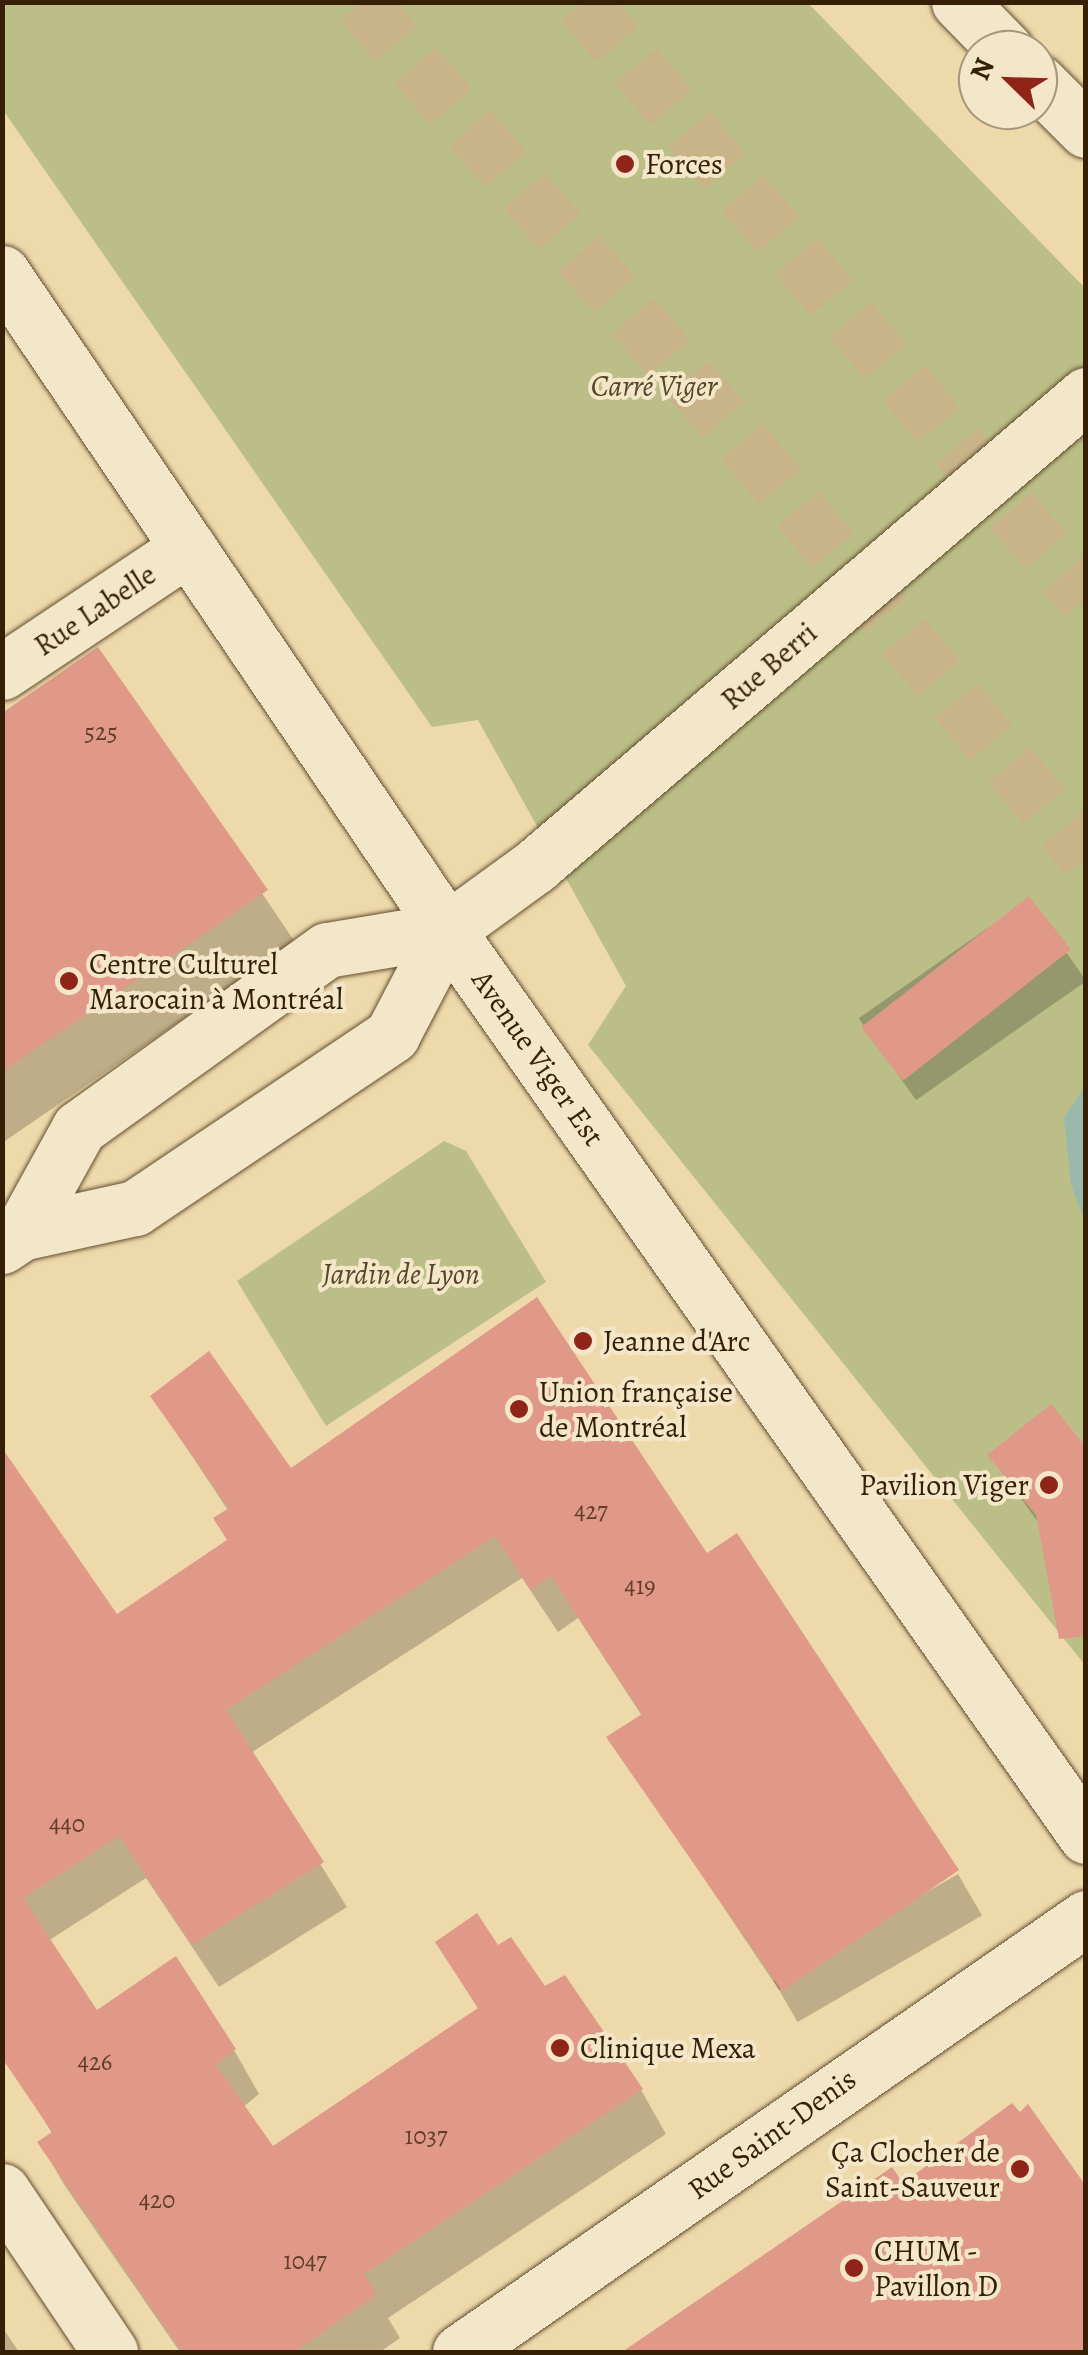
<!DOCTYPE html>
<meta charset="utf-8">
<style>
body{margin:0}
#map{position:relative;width:1088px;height:2355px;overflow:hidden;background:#eed9ab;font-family:Alegreya,serif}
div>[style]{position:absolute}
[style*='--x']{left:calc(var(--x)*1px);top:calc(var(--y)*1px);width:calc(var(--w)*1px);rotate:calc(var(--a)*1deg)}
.green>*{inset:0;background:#bbbf87}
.water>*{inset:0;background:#99baab}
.shadow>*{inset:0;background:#0003;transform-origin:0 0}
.building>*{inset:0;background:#e09989;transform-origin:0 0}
.trunk-tunnel>*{height:55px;margin-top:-27.5px;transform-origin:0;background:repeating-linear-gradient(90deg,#c9b48a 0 55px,transparent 0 83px)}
.roads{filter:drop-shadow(0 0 2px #634e30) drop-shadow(0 0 2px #634e30)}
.minor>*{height:55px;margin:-27.5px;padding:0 27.5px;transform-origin:27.5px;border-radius:27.5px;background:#f4e6c8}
.tertiary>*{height:55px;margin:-27.5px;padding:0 27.5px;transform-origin:27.5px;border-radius:27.5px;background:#f4e6c8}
.secondary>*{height:55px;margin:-27.5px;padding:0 27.5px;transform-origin:27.5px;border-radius:27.5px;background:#f4e6c8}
.dots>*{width:28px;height:28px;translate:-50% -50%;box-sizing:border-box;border:5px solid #f4e6c8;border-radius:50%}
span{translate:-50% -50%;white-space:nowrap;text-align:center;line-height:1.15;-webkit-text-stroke:8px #f4e6c8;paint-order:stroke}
.number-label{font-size:25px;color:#603e28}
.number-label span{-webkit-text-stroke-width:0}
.poi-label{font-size:30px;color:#351f07}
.left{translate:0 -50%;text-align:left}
.right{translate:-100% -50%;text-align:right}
.park-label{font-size:30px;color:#564727;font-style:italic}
.street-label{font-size:30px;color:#351f07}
.frame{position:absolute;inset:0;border:5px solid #351f07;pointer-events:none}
.north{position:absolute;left:958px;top:30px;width:100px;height:100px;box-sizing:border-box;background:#f4e6c8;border:2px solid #a8967b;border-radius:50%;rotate:293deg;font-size:28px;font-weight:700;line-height:40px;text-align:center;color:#351f07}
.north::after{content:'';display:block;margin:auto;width:35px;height:45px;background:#8f2418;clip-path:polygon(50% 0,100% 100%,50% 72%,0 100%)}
</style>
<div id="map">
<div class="green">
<i style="clip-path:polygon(2px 3px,808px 3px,1085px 288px,1085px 1665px,588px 1045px,626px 986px,478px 720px,432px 727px,3px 110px)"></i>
<i style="clip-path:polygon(444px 1141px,466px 1151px,546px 1282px,326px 1426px,237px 1281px)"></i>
</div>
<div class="water">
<i style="clip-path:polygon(1085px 1086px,1085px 1221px,1071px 1185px,1064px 1118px)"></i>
</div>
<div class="shadow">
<i style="clip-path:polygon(97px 650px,295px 942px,2px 1143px,2px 716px)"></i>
<i style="left:1029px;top:899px;width:100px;height:208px;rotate:55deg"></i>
<i style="clip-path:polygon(153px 1397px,290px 1471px,706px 1557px,956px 1870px,779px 1990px,610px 1738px,642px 1716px,578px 1618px,558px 1632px,522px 1578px,251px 1753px,347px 1907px,219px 1987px,146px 1878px,48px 1941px,96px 2013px,234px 2050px,259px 2094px,243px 2107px,272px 2150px,479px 2010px,464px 1986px,497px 1948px,641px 2090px,666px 2134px,388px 2318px,400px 2338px,380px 2352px,180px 2352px,65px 2186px,40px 2143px,53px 2135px,14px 2070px,2px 1452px,117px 1617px,229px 1542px,229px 1512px)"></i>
<i style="clip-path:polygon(1051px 1408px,1040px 1525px,991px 1456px)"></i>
<i style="left:958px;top:1874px;width:48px;height:213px;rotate:60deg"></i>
<i style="clip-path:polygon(891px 2170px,903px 2187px,1086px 2191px,1086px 2352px,627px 2352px)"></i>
<i style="clip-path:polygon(2px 2327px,19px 2352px,2px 2352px)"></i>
</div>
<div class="building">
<i style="clip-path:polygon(98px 647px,268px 890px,2px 1072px,2px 713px)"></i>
<i style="left:1029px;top:896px;width:68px;height:213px;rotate:52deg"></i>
<i style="clip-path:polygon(537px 1297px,707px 1553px,737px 1533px,959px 1870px,782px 1991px,606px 1737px,642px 1714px,551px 1576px,531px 1590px,495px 1536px,226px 1710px,324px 1862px,192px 1945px,119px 1836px,23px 1898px,97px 2010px,176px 1956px,236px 2049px,216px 2065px,273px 2146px,478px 2008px,435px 1942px,477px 1913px,498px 1945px,511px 1937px,545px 1986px,565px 1975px,643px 2089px,364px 2274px,377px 2294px,294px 2352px,182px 2352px,37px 2142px,52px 2132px,2px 2058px,2px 1448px,117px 1614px,227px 1540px,213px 1518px,229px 1508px,150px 1396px,209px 1351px,291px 1468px)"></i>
<i style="clip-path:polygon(1051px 1404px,1086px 1447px,1086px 1636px,1059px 1639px,1036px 1515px,987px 1455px)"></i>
<i style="clip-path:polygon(1012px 2103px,1020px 2112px,1028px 2104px,1086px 2186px,1086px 2352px,622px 2352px,892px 2167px,903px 2183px)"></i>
</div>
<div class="trunk-tunnel">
<i style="--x:361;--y:2;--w:586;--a:49.02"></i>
<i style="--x:745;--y:444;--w:536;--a:50.45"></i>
<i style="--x:582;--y:2;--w:781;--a:49.78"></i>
</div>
<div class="roads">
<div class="minor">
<i style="--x:2;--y:672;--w:224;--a:-33.7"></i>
<i style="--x:2;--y:2191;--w:194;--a:56.1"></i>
</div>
<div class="tertiary">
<i style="--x:21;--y:1233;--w:120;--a:-61.1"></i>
<i style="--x:79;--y:1128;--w:305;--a:-35.7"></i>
<i style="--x:327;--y:950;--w:122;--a:-9.5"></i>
<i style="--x:2;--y:1246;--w:23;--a:-34"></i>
<i style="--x:21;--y:1233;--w:117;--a:-12.4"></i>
<i style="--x:135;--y:1208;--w:310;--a:-33.9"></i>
<i style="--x:392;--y:1035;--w:119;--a:-62.4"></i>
<i style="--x:447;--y:930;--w:109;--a:-36"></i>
<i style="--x:535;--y:866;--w:725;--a:-40.52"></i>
</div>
<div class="secondary">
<i style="--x:959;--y:2;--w:67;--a:45.6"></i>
<i style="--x:1038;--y:82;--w:68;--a:45"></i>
<i style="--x:2;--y:273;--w:794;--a:55.89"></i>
<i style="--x:447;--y:930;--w:1109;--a:54.8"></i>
<i style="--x:460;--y:2352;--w:762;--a:-34.73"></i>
</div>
</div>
<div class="dots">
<i style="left:625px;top:164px;background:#8f2418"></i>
<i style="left:69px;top:981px;background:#8f2418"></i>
<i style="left:583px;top:1341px;background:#8f2418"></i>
<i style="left:519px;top:1409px;background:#8f2418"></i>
<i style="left:1049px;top:1485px;background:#8f2418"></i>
<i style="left:560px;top:2048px;background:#8f2418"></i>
<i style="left:1020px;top:2169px;background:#8f2418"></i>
<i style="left:854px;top:2268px;background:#8f2418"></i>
</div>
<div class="number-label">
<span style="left:101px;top:732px">525</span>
<span style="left:591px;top:1511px">427</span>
<span style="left:640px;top:1586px">419</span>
<span style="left:67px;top:1824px">440</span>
<span style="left:95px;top:2062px">426</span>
<span style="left:426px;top:2136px">1037</span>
<span style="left:157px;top:2200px">420</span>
<span style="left:305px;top:2261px">1047</span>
</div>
<div class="poi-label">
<span class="left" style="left:645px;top:164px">Forces</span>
<span class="left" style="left:89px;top:981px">Centre Culturel<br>Marocain à Montréal</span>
<span class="left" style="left:603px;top:1341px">Jeanne d'Arc</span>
<span class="left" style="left:539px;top:1409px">Union française<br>de Montréal</span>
<span class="right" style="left:1029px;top:1485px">Pavilion Viger</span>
<span class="left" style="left:580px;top:2048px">Clinique Mexa</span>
<span class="right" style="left:1000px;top:2169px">Ça Clocher de<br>Saint-Sauveur</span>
<span class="left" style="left:874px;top:2268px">CHUM -<br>Pavillon D</span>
</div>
<div class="park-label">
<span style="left:654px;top:386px">Carré Viger</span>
<span style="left:401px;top:1274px">Jardin de Lyon</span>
</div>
<div class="street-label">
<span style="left:95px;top:610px;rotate:-34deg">Rue Labelle</span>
<span style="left:769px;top:666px;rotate:-41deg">Rue Berri</span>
<span style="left:538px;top:1058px;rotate:55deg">Avenue Viger Est</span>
<span style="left:772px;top:2134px;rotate:-36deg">Rue Saint-Denis</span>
</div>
<div class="frame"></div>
<div class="north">N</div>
</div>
